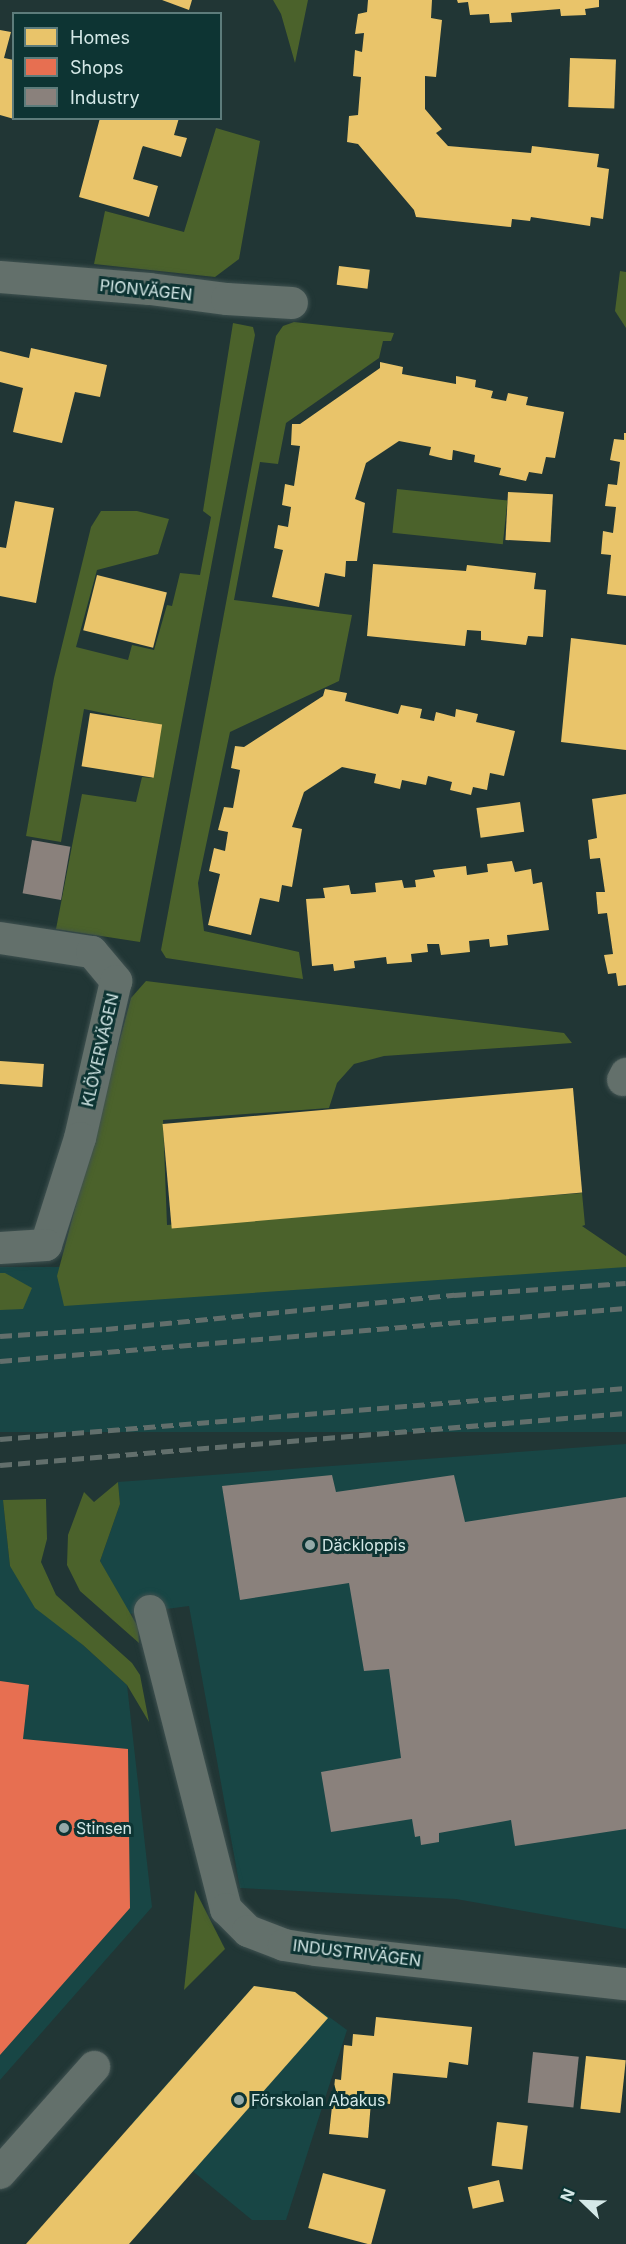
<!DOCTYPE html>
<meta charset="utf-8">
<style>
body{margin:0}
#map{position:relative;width:626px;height:2244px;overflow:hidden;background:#213635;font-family:Inter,sans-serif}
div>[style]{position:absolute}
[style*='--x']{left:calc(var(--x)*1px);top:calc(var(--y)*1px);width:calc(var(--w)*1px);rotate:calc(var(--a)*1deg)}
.built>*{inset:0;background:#184645;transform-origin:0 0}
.green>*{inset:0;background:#4b622b;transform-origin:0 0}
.homes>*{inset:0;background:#e9c46a;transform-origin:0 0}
.shops>*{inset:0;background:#e76f51}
.industry>*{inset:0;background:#8a817c;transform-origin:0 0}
.roads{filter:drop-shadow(0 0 2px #3f5150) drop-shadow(0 0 2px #3f5150)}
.street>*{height:32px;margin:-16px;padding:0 16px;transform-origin:16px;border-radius:16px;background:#63706b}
.rail>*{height:4.5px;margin-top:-2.25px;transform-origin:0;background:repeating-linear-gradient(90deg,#626f6c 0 12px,transparent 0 18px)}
.dots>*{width:16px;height:16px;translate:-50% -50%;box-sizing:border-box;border:3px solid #0d3433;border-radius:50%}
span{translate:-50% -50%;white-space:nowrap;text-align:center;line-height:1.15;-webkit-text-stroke:6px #0d3433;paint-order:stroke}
.street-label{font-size:16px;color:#d4e8e7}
.poi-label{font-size:16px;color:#d4e8e7}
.left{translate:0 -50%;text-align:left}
.legend{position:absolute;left:12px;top:12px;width:210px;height:108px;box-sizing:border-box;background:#0d3433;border:2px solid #5d7c7b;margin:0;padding:8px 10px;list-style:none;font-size:18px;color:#d4e8e7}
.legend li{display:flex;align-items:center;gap:12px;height:30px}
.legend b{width:30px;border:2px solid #5d7c7b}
.north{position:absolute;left:554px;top:2172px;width:60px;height:60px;-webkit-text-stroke:4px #0d3433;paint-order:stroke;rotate:293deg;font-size:16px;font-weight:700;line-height:24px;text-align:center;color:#d4e8e7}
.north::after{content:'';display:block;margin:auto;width:21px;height:27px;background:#d4e8e7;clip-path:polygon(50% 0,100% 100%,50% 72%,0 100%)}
</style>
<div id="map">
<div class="built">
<i style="left:626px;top:1267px;width:165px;height:627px;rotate:90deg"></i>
<i style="clip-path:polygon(626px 1444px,626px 1929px,456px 1899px,240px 1888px,189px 1606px,129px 1614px,100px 1561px,120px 1504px,118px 1482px)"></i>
<i style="clip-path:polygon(0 1500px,3px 1500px,10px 1566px,83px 1645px,127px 1685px,152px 1907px,0 2080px)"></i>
<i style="clip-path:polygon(254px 1986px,295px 1992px,347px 2030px,286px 2220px,252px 2220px,133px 2122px)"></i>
</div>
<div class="green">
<i style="clip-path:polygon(273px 0,308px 0,295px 63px,281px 14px)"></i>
<i style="clip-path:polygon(216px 128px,260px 141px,239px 259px,215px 277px,94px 264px,105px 211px,184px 232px)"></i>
<i style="clip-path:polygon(620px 271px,626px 272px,626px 328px,615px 311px)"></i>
<i style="clip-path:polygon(294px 322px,394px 333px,391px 341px,383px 341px,379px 358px,286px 423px,278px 464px,260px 462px,234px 600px,352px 615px,339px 681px,230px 732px,198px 883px,204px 931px,299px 952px,303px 979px,166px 958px,161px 950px,276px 336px,283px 326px)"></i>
<i style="clip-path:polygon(233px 323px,253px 327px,255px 335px,140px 942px,56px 929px,82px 794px,136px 802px,142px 777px,152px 778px,161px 725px,84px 709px,61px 842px,26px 836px,54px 678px,91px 527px,101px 511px,137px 511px,169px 519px,158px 554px,97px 570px,76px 647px,128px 660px,132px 645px,154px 650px,167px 605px,172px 606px,180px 573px,200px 575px,211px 517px,203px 511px)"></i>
<i style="left:397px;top:489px;width:111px;height:44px;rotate:6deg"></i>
<i style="clip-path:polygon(146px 981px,564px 1033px,572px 1043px,384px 1056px,354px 1064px,337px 1083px,329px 1108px,163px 1120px,167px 1225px,582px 1193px,585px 1225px,582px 1226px,626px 1256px,626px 1267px,64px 1306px,57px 1276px,131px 998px)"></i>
<i style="clip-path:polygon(0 1273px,5px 1273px,32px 1288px,23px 1309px,0 1310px)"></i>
<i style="clip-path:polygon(118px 1482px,120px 1504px,100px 1561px,138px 1627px,139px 1643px,80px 1591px,67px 1565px,68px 1535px,84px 1492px,94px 1502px)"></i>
<i style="clip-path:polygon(46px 1499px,47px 1539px,41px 1562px,56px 1595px,132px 1663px,140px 1675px,149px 1722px,127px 1685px,83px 1645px,35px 1608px,10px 1566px,3px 1500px)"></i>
<i style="clip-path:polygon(195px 1890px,225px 1949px,184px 1990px)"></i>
</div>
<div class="homes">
<i style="clip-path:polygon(162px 0,192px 0,189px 10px)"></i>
<i style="clip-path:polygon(368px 0,432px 0,431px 18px,442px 20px,436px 77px,425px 76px,425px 109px,442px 129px,436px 133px,448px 146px,531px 153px,532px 146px,599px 154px,597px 167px,609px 169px,603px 219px,591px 217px,590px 226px,531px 217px,530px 221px,512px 219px,511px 227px,416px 217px,414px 210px,358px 144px,347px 142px,349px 116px,358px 115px,361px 77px,353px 76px,355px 50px,362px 52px,364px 33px,355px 34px,358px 14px,367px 12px)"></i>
<i style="clip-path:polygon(457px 0,599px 0,599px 7px,585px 9px,586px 15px,561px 16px,560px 9px,511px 13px,512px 22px,490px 23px,489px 14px,470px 15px,468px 2px,458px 3px)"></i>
<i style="clip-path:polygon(0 30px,11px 32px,4px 58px,14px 60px,14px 119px,0 115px)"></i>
<i style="left:570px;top:58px;width:46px;height:49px;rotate:2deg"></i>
<i style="clip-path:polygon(100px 118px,179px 118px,174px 135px,187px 138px,181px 157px,143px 146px,142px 148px,133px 179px,158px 186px,149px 217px,79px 197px)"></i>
<i style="left:339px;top:266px;width:31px;height:19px;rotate:7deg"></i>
<i style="clip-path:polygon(31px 348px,107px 365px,100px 397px,75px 392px,62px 443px,13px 432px,23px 388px,0 382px,0 351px,29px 358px)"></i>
<i style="clip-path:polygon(380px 362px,403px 367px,402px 374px,456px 384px,456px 376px,476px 380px,475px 387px,493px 391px,491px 398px,506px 401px,508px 393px,528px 397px,526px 405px,564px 412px,555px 458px,546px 457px,542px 474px,529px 472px,526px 481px,499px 475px,501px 468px,474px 462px,475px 455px,453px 450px,452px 460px,449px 460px,429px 455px,431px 447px,399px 441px,366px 463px,355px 499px,365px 503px,357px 561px,346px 561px,345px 577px,325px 573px,319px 607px,272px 597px,283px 550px,274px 548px,278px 525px,288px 527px,291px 507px,282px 505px,285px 484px,294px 486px,300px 446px,291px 445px,292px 424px,300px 424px,380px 368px)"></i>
<i style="clip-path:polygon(624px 433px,626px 433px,626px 596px,607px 594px,611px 555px,601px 554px,603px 531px,613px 533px,616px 507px,605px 506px,608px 484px,617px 485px,620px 462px,610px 460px,614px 439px,624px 440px)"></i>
<i style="left:508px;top:492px;width:45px;height:48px;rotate:3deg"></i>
<i style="clip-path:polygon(15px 501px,54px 508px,36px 603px,0 596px,0 547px,6px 548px)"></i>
<i style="clip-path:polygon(373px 564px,466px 571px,467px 565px,536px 573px,534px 589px,546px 590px,543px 637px,528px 636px,526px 645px,481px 640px,481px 631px,467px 630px,465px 646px,367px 636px)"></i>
<i style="left:97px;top:575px;width:72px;height:57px;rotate:14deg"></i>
<i style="clip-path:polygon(571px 638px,626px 645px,626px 750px,561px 742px)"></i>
<i style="clip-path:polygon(325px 689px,347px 693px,345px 701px,398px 714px,401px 705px,422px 709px,420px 718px,434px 721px,436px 712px,455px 717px,456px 709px,478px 714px,476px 722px,515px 731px,504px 776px,490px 773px,487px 790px,473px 787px,471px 795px,450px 790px,452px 782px,428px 776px,426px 785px,402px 780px,400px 789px,374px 783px,376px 774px,342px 767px,304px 792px,292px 827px,302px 829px,292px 887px,282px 885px,279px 902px,260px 898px,251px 935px,208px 925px,220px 874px,209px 871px,214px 848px,225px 851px,228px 832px,218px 830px,224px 807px,233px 808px,240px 770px,231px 768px,235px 746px,244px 747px,323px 696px)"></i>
<i style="left:90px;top:713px;width:73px;height:54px;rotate:9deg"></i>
<i style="clip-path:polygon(626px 794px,626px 985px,618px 986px,616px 973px,608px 974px,604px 955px,613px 954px,607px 913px,598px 914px,596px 892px,605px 892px,600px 858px,590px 859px,588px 840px,597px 838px,592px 799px)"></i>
<i style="left:520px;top:802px;width:30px;height:44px;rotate:82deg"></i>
<i style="clip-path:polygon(512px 861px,515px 872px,531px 869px,533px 884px,542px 882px,549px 930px,507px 935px,508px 945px,490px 947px,489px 939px,469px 941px,470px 952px,441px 955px,439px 944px,427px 944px,428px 952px,411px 954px,412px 962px,387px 964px,386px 957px,354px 961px,355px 968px,334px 971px,333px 964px,312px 966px,306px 899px,325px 898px,323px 888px,349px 885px,351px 894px,355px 894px,376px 892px,375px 883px,402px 880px,404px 888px,416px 887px,415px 880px,435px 877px,433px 870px,466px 866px,467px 875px,488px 872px,487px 864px)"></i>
<i style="left:0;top:1061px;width:44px;height:23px;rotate:4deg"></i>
<i style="left:573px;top:1088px;width:105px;height:412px;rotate:85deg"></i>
<i style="clip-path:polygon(254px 1986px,295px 1992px,328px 2018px,129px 2244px,26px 2244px)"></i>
<i style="clip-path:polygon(376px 2017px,472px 2027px,468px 2065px,449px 2062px,447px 2078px,393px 2073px,390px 2104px,371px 2102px,368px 2138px,329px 2134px,335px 2079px,341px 2080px,344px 2045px,352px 2046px,353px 2034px,374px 2036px)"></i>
<i style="left:586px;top:2056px;width:40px;height:53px;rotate:6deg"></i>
<i style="left:497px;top:2122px;width:31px;height:44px;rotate:7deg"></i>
<i style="left:323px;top:2173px;width:65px;height:57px;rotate:15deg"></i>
<i style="left:499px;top:2180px;width:22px;height:32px;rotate:77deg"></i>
</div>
<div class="shops">
<i style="clip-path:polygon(0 1681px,29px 1685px,23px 1739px,128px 1749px,130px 1908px,0 2055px)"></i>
</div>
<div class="industry">
<i style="left:32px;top:840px;width:39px;height:54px;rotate:10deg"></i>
<i style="clip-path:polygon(332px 1475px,336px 1492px,454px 1475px,465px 1522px,626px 1497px,626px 1829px,515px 1846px,511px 1820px,439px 1833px,439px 1842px,421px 1845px,420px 1836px,415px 1837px,412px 1819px,331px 1832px,321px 1772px,401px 1758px,389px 1669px,364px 1671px,349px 1583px,240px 1600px,222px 1486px)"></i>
<i style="left:533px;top:2052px;width:46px;height:51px;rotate:6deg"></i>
</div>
<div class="roads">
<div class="street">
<i style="--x:0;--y:277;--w:150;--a:4.6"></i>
<i style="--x:150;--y:289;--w:78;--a:7.4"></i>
<i style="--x:227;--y:299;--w:65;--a:3.5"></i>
<i style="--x:0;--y:938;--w:93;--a:8.7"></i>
<i style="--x:92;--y:952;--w:38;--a:50"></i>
<i style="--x:116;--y:981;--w:161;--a:102.9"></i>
<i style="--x:80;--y:1138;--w:112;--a:107.6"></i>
<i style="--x:46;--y:1245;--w:46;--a:176.3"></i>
<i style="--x:623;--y:1080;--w:7;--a:-63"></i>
<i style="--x:150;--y:1611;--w:308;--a:75.7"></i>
<i style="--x:226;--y:1909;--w:31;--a:45"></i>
<i style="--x:248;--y:1931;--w:39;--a:21"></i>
<i style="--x:284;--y:1945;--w:32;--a:9"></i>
<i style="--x:316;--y:1950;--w:312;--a:6.3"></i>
<i style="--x:0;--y:2173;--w:142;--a:-48.4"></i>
</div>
</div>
<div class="rail">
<i style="--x:0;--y:1336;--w:106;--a:-3.8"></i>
<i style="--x:106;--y:1329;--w:350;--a:-5.6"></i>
<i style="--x:454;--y:1295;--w:172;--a:-4"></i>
<i style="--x:0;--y:1361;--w:628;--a:-4.84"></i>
<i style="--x:0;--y:1439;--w:628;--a:-4.66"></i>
<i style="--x:0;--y:1465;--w:628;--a:-4.75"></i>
</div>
<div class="dots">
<i style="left:310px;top:1545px;background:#95aaa9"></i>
<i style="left:64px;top:1828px;background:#95aaa9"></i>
<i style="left:239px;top:2100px;background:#95aaa9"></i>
</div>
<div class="street-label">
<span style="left:146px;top:290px;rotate:6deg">PIONVÄGEN</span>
<span style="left:100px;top:1050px;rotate:-77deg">KLÖVERVÄGEN</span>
<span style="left:357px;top:1953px;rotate:7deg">INDUSTRIVÄGEN</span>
</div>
<div class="poi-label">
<span class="left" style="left:322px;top:1545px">Däckloppis</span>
<span class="left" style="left:76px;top:1828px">Stinsen</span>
<span class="left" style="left:251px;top:2100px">Förskolan Abakus</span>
</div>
<ul class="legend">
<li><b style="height:16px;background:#e9c46a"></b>Homes</li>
<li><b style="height:16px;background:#e76f51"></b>Shops</li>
<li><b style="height:16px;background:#8a817c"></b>Industry</li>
</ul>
<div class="north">N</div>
</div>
